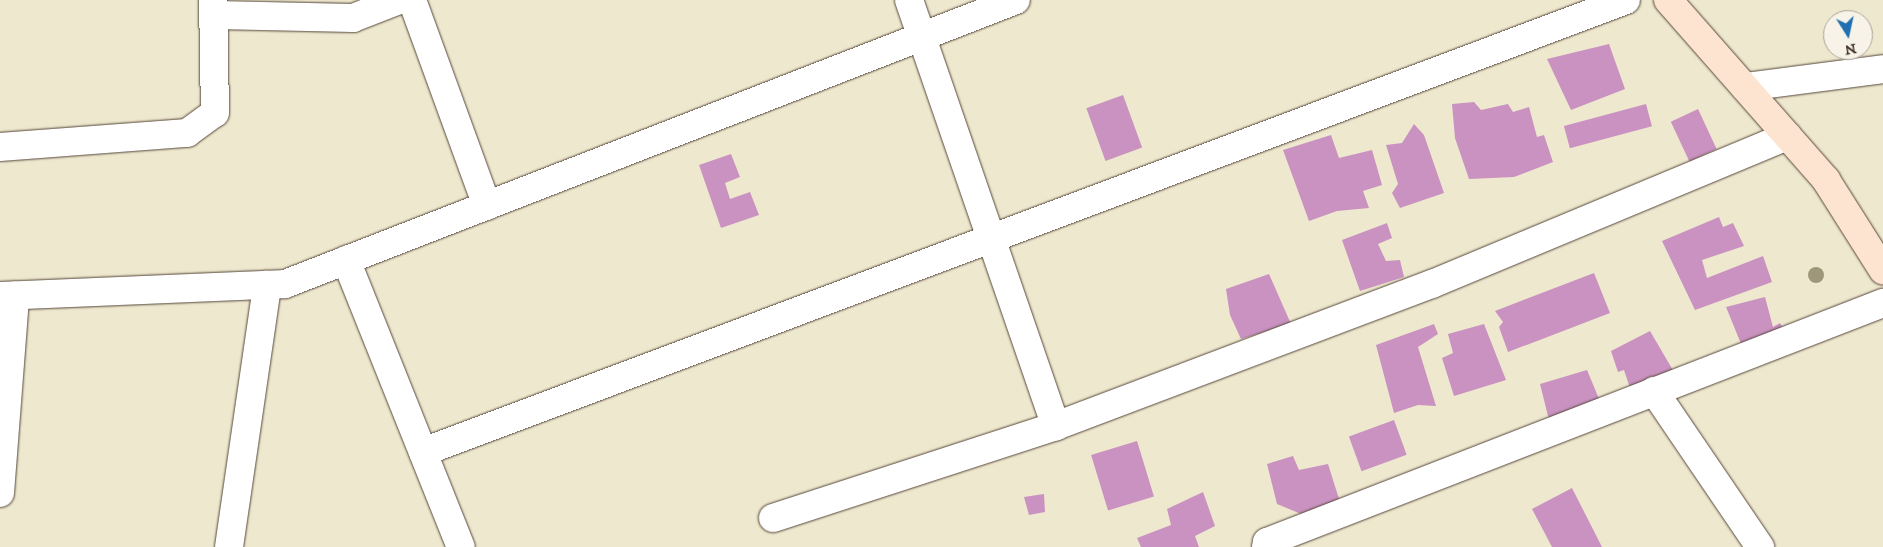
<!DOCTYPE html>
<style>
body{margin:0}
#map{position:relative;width:1883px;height:547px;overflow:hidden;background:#eee8cf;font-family:"IM FELL DW Pica",serif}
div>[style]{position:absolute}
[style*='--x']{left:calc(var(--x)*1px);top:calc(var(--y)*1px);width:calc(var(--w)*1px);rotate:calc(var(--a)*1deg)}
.building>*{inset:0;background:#c992c1;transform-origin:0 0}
.roads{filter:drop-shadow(0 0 1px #564639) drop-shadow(0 0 1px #564639)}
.minor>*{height:28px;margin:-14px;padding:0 14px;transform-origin:14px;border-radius:14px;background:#fff}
.secondary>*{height:28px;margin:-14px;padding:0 14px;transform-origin:14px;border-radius:14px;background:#fde4d1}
.trees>*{width:16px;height:16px;margin:-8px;border-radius:50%;background:#9e977a}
span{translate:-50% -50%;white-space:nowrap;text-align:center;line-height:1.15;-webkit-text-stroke:4px #f7f3e8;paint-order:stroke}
.north{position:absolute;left:1823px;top:10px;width:50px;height:50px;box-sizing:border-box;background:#f7f3e8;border:1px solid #aca397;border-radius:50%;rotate:170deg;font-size:14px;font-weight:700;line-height:20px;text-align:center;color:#3b2a1e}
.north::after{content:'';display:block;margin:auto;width:18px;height:22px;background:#1f6fb2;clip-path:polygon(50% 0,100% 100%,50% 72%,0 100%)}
</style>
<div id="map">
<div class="building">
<i style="clip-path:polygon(1609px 44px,1625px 89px,1571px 110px,1547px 59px)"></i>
<i style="left:1123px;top:95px;width:56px;height:39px;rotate:70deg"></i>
<i style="clip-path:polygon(1474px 102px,1481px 110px,1508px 104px,1513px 112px,1529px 107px,1537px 137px,1544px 135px,1553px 162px,1514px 177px,1469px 179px,1455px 138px,1452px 104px)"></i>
<i style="left:1646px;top:104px;width:23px;height:85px;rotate:75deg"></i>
<i style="left:1698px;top:109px;width:44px;height:30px;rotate:65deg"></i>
<i style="clip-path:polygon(1414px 124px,1424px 135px,1444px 193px,1400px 208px,1392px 193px,1398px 184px,1386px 145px,1402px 143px)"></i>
<i style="clip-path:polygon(1331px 135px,1339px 158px,1372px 150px,1382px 185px,1363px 191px,1369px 208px,1337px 211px,1309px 221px,1283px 150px)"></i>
<i style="clip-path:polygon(731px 154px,740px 177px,725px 183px,730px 199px,750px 192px,759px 215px,721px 228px,699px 165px)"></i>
<i style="clip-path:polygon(1719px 217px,1723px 227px,1733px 223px,1744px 246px,1702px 260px,1707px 278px,1763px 256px,1772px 282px,1695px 310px,1662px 241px)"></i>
<i style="clip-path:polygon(1387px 223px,1392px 238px,1378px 244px,1386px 261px,1400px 260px,1404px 277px,1360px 291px,1342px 240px)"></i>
<i style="clip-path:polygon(1594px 273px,1610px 313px,1508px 352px,1499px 327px,1503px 322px,1495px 311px)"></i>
<i style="clip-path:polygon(1269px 274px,1291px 324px,1241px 339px,1230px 315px,1226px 289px)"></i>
<i style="clip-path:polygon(1765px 297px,1773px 327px,1780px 323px,1787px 335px,1746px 356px,1726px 307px)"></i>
<i style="clip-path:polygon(1434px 324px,1438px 334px,1418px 347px,1436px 406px,1418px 405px,1394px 413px,1376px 345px)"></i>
<i style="clip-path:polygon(1484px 324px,1506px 380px,1454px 396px,1442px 358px,1453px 353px,1448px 334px)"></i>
<i style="clip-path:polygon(1650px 331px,1674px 372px,1630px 388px,1624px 370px,1618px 372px,1611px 351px)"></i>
<i style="clip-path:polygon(1587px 370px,1602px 406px,1555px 423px,1548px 416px,1540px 384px)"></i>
<i style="left:1394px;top:420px;width:37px;height:48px;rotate:70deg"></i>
<i style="left:1137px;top:441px;width:58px;height:48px;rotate:73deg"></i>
<i style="clip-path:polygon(1293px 456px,1299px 470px,1328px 464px,1340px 502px,1306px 516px,1277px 504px,1267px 464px)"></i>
<i style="clip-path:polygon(1572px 488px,1602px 547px,1552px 547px,1532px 509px)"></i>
<i style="clip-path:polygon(1203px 492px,1215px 526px,1195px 536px,1199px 547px,1141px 547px,1137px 538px,1171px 525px,1167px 509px)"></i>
<i style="clip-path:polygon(1044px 494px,1045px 512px,1029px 515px,1024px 497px)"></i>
</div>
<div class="roads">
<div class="minor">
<i style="--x:412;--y:0;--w:219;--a:70"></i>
<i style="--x:909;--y:0;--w:451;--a:71"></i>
<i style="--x:216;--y:15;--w:137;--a:1.3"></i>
<i style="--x:353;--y:18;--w:49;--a:-21.4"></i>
<i style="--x:1745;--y:87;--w:139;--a:-7.4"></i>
<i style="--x:0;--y:147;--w:188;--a:-4.3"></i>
<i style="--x:187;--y:133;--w:34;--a:-36"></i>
<i style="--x:215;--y:113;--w:113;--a:-91"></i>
<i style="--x:346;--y:260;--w:309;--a:68.2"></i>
<i style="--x:0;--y:296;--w:285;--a:-2.4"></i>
<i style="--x:285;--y:284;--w:784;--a:-21.23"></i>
<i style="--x:1654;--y:391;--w:189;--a:55.8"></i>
<i style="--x:423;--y:452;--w:1285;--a:-20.59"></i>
<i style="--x:0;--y:493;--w:198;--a:-85.6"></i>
<i style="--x:773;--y:518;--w:298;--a:-18"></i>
<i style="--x:1056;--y:426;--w:402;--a:-20.7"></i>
<i style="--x:1432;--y:284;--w:385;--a:-22.6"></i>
<i style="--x:229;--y:547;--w:265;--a:-81.7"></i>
<i style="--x:1266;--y:547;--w:5;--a:-79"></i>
<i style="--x:1267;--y:542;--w:661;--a:-21.21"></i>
</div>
<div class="secondary">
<i style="--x:1668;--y:0;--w:240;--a:48.7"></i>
<i style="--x:1826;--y:180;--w:107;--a:57.7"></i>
</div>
</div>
<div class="trees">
<i style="left:1816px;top:275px"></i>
</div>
<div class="north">N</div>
</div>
